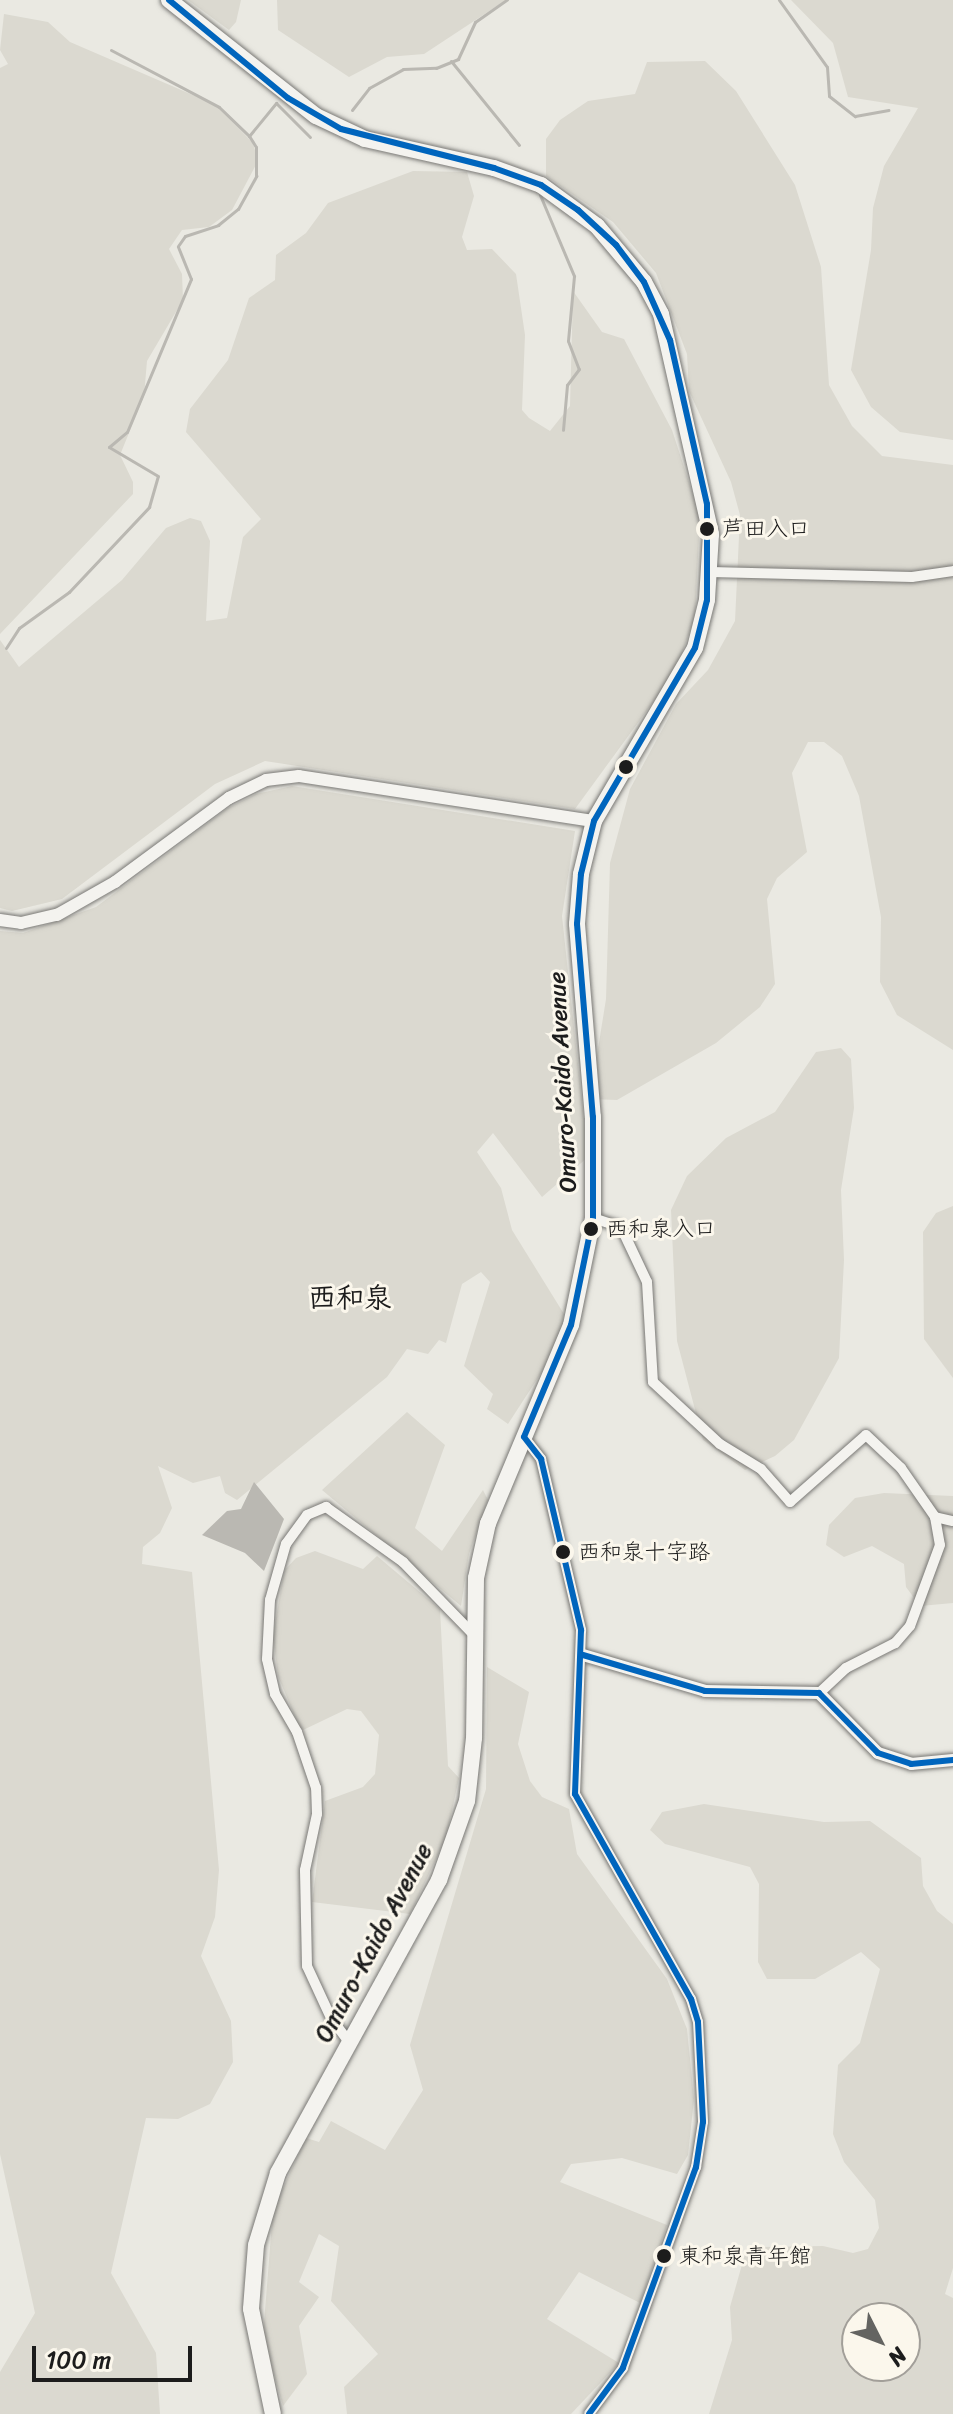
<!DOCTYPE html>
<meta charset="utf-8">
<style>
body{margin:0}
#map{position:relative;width:953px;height:2414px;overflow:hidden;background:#eae9e2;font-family:Sriracha,"Klee One",sans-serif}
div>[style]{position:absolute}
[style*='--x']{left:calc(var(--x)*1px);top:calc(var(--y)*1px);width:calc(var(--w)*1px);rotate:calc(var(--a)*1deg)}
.green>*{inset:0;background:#dbd9d0}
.water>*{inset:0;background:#bab8b2}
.stream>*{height:3px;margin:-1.5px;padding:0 1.5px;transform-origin:1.5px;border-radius:1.5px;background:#bab8b2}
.roads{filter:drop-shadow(0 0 2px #797875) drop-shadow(0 0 2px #797875)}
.minor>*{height:10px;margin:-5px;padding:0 5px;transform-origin:5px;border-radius:5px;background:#f4f3ef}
.tertiary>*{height:12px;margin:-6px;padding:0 6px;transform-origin:6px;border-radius:6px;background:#f4f3ef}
.primary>*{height:16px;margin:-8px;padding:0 8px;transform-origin:8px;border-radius:8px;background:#f4f3ef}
.bus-1>*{height:6px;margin:-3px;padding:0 3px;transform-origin:3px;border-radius:3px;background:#0065bd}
.dots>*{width:22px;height:22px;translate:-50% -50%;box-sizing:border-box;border:4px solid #fbf7ec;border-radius:50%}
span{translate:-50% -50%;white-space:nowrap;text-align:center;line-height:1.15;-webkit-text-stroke:6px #fbf7ec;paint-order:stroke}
.bus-label{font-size:22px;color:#1c1c1c}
.left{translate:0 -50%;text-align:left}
.street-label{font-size:24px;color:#1c1c1c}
.quarter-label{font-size:28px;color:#1c1c1c;font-weight:700}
.north{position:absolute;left:841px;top:2302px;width:80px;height:80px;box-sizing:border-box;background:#fbf7ec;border:2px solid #a29f99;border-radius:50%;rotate:132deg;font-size:22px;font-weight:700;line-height:32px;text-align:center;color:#1c1c1c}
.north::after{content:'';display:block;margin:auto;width:28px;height:36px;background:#646461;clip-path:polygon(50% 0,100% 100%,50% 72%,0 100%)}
.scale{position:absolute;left:32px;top:2346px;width:160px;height:36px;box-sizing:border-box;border:4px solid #1c1c1c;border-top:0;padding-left:10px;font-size:24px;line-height:28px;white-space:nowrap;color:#1c1c1c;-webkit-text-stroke:6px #fbf7ec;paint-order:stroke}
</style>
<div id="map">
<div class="green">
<i style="clip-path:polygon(188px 0,241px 0,236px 22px,229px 30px)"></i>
<i style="clip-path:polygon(277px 0,506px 0,424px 54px,387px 57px,349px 77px,278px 30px)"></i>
<i style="clip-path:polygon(791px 0,953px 0,953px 440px,900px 432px,871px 407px,851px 370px,871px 250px,873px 208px,884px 166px,918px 108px,848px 97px,833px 43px)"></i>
<i style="clip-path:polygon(4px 14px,48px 22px,70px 42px,216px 105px,253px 143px,258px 161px,232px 210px,209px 227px,182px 230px,169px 249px,182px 274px,183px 300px,147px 361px,144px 396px,120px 455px,133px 482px,133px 494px,0 634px,0 68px,8px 64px,0 50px)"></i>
<i style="clip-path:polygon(705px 61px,736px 91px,795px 185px,821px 267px,829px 385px,852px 426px,882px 456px,953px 465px,953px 1050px,897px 1015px,880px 982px,881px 917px,859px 796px,842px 756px,824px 742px,808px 742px,792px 773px,807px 852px,777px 878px,767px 899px,775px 984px,760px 1007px,716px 1043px,617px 1100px,590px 1099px,606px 999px,610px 863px,630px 789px,676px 704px,708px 670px,735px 621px,740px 515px,731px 482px,689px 391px,687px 354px,656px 273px,613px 222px,546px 176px,546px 139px,560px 120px,588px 101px,635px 94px,647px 62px)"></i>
<i style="clip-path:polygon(413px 171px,467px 172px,474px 196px,462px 237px,467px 250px,492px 249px,516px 274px,525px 335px,522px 410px,529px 418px,550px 431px,570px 406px,573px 291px,602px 332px,624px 339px,672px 430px,700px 516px,695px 617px,675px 672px,575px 809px,265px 761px,215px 784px,62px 899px,12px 911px,0 908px,0 640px,19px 667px,122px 580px,166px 528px,190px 518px,201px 521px,210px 541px,206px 621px,227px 618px,243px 537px,261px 519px,186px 432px,190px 409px,228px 360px,249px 298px,275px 280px,276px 255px,306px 233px,328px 203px)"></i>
<i style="clip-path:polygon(292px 786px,575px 831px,562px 916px,588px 1157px,542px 1197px,493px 1133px,477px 1152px,501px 1188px,512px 1230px,564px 1314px,562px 1329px,543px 1370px,508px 1424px,487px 1409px,493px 1394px,464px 1366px,490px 1282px,481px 1272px,462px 1284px,446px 1343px,439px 1340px,428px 1354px,407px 1349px,387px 1377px,237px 1500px,225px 1493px,220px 1476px,193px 1483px,158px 1466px,172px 1508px,160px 1533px,143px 1547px,142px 1564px,192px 1572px,219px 1870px,215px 1917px,201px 1956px,231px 2021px,233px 2062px,210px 2104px,178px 2119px,146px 2118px,111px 2273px,156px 2353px,160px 2414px,0 2414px,0 2372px,35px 2313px,0 2154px,0 931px,23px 933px,96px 907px,228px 808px,256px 794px)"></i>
<i style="clip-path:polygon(841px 1048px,851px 1059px,854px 1108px,841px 1190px,844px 1260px,839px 1358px,794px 1440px,775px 1456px,745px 1470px,703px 1440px,677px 1341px,671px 1210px,687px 1176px,726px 1138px,775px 1112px,816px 1052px)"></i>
<i style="clip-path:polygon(953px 1206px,953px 1378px,924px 1339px,923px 1232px,936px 1213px)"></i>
<i style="clip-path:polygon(407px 1412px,445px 1445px,415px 1528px,442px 1551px,483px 1490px,488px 1500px,469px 1554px,461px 1606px,322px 1490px)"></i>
<i style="clip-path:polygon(884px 1493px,953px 1496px,953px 1603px,920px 1606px,906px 1587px,904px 1564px,872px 1546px,844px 1557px,826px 1545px,829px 1525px,855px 1498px)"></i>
<i style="clip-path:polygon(315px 1551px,363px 1569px,377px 1556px,440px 1609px,448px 1766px,459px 1778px,446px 1838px,410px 1914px,312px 1902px,325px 1801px,363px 1787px,375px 1774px,379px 1735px,361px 1711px,347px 1709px,301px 1731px,278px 1676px,273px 1636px,284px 1571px,296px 1558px)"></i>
<i style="clip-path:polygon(487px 1667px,529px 1692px,518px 1744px,530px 1781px,542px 1797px,569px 1809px,577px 1854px,667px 1979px,687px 2029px,694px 2099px,688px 2155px,677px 2174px,622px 2158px,571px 2164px,560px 2182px,667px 2225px,640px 2303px,579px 2272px,547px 2319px,619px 2363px,571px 2414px,347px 2414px,344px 2387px,378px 2354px,331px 2301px,339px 2246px,319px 2234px,299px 2282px,319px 2297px,299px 2326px,307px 2374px,283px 2406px,263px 2336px,273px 2210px,306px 2138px,319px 2142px,331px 2121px,385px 2150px,423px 2090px,410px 2045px,486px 1789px)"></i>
<i style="clip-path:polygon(evenodd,704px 1804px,824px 1822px,870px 1821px,921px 1858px,923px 1886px,937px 1911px,953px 1924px,953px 2268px,945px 2294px,953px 2298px,953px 2414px,709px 2414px,732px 2340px,730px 2307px,745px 2254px,757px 2247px,823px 2246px,853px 2253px,868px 2249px,879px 2228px,875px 2200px,844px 2162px,833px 2134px,838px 2065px,860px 2043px,880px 1969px,861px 1952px,815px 1979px,767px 1979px,758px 1962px,759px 1884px,750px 1867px,665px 1844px,650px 1830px,662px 1812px,704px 1804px,905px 2318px,905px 2366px,857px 2366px,857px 2318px,905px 2318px)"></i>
</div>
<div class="water">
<i style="clip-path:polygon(254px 1482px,284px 1519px,264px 1571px,245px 1553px,202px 1535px,227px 1511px,241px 1509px)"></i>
</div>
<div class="stream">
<i style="--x:779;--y:0;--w:82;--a:54.4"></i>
<i style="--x:827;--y:67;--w:29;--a:86"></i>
<i style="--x:829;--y:96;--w:33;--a:38"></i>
<i style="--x:855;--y:116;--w:34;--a:-10"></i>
<i style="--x:111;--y:50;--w:122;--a:27.8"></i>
<i style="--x:219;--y:107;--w:42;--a:44"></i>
<i style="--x:451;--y:61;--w:108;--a:51"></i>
<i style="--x:352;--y:110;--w:28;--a:-52"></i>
<i style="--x:369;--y:88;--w:39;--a:-29"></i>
<i style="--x:403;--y:69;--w:33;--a:-2"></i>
<i style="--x:436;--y:68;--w:24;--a:-22"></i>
<i style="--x:458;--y:59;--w:41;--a:-65.3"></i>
<i style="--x:475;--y:22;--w:39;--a:-35"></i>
<i style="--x:540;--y:195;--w:88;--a:67.2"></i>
<i style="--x:574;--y:276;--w:65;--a:95.3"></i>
<i style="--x:568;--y:341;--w:30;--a:69"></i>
<i style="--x:579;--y:369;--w:20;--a:127"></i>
<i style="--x:567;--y:385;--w:45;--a:95.1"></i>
<i style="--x:6;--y:648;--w:24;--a:-57"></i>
<i style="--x:19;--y:628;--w:62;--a:-35.8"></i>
<i style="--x:69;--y:592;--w:117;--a:-46.7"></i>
<i style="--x:149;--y:507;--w:32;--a:-74"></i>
<i style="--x:158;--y:476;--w:57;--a:-149.4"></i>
<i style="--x:109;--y:447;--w:23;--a:-40"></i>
<i style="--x:127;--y:432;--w:166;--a:-67.3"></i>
<i style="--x:191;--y:279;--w:35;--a:-112"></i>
<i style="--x:178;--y:246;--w:12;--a:-55"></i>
<i style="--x:185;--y:236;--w:35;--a:-18"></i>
<i style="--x:218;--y:225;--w:26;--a:-39"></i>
<i style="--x:238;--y:209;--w:38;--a:-61"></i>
<i style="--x:256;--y:176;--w:29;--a:-90"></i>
<i style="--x:256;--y:147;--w:13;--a:-122"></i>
<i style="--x:249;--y:136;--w:43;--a:-50.7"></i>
<i style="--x:276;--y:103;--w:48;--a:45"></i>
</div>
<div class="roads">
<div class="minor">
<i style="--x:711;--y:572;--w:201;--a:1.4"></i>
<i style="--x:912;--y:577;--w:41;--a:-8.3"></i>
<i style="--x:593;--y:1218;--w:29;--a:18"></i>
<i style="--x:621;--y:1227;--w:61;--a:64.7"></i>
<i style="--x:647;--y:1282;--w:100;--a:86.6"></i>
<i style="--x:653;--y:1382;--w:91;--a:42.8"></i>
<i style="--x:720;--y:1444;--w:48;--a:31.4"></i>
<i style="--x:761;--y:1469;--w:44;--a:48.7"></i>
<i style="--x:790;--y:1502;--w:101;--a:-41.4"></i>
<i style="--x:866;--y:1435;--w:48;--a:43.3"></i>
<i style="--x:901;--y:1468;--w:60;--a:55.2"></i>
<i style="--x:935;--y:1517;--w:28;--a:80"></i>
<i style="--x:940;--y:1545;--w:86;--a:110.3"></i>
<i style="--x:910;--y:1626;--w:23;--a:131"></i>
<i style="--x:895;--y:1643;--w:55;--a:153"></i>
<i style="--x:846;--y:1668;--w:37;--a:137"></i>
<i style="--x:524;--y:1437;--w:28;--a:52"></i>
<i style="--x:541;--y:1459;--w:176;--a:76.8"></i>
<i style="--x:581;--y:1630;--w:164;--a:92.1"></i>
<i style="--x:575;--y:1794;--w:236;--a:60.5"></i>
<i style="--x:691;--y:1999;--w:24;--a:73"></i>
<i style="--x:698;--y:2022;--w:100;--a:87.1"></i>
<i style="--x:703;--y:2122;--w:46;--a:98.8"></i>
<i style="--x:696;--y:2167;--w:214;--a:110"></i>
<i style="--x:623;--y:2368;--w:57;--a:126.5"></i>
<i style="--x:935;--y:1517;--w:18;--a:13"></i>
<i style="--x:349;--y:2042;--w:30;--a:-127"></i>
<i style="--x:331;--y:2018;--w:57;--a:-114.8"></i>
<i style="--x:307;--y:1966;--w:96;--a:-91.2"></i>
<i style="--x:305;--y:1870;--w:57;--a:-77.9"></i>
<i style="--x:317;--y:1814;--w:26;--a:-92"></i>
<i style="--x:316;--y:1788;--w:59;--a:-108.7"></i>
<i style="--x:297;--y:1732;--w:44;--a:-120.1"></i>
<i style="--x:275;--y:1694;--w:36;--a:-103"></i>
<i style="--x:267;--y:1659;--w:59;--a:-87.1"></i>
<i style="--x:270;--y:1600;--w:58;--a:-74.1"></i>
<i style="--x:286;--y:1544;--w:36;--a:-54"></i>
<i style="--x:307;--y:1515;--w:21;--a:-23"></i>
<i style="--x:326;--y:1507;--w:95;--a:35.5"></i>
<i style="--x:403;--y:1562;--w:99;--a:45.8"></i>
</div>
<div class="tertiary">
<i style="--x:0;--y:920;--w:21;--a:8"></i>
<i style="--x:21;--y:923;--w:37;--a:-13"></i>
<i style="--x:57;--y:915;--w:67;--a:-29.6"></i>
<i style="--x:115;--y:882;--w:142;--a:-36.4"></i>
<i style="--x:229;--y:798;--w:41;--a:-25.9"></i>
<i style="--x:266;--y:780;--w:33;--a:-7"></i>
<i style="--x:299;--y:776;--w:298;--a:8.7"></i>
<i style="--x:583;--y:1655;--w:127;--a:16.4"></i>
<i style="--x:705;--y:1691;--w:114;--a:1"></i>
<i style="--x:819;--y:1693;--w:84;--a:45.5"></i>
<i style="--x:878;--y:1753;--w:35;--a:18"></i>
<i style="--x:911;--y:1764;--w:42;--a:-5.4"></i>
</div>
<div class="primary">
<i style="--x:169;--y:0;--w:187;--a:38.3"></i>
<i style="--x:316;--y:116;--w:54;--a:25.1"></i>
<i style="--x:365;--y:139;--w:132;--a:12.7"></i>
<i style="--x:494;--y:168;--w:50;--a:19.9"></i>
<i style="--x:541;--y:185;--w:69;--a:36.2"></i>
<i style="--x:597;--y:226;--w:73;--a:50"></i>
<i style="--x:644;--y:282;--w:36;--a:62"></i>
<i style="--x:661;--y:314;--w:226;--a:77.2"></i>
<i style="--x:711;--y:534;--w:66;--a:93.5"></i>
<i style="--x:707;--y:600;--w:49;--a:104"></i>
<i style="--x:695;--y:648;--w:200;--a:120.3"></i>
<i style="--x:594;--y:821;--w:55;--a:103.8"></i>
<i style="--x:581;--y:874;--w:50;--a:94.6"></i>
<i style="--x:577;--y:924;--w:194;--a:85.3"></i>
<i style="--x:593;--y:1117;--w:101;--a:90"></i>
<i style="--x:593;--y:1218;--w:109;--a:101.6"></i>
<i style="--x:571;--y:1325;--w:215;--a:112.7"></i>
<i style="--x:488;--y:1523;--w:56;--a:102.3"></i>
<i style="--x:476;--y:1578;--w:160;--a:90.7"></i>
<i style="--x:474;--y:1738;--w:63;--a:96.3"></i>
<i style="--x:467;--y:1801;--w:84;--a:109.5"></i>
<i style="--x:439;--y:1880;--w:334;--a:118.8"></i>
<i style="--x:278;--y:2173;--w:75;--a:107"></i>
<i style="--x:256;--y:2245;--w:64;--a:94.5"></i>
<i style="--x:251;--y:2309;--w:107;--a:78.2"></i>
</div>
</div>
<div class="bus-1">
<i style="--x:169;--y:0;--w:154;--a:39.5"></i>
<i style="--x:288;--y:98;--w:61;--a:30.3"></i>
<i style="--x:341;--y:129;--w:158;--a:14.3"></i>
<i style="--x:494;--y:168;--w:50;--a:19.9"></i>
<i style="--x:541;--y:185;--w:45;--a:34"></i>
<i style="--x:578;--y:210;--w:52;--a:42.6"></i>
<i style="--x:616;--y:245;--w:46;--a:52.9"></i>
<i style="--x:644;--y:282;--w:64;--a:65.9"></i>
<i style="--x:670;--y:340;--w:168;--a:77.3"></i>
<i style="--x:707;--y:504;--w:96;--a:90"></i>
<i style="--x:707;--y:600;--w:49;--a:104"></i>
<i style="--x:695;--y:648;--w:200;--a:120.3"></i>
<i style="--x:594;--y:821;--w:55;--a:103.8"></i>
<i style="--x:581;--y:874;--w:50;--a:94.6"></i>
<i style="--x:577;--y:924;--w:194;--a:85.3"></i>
<i style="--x:593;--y:1117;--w:101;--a:90"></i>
<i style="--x:593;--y:1218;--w:109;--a:101.6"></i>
<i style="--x:571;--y:1325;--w:121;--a:112.8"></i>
<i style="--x:524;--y:1437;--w:28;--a:52"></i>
<i style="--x:541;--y:1459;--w:176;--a:76.8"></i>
<i style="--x:581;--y:1630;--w:164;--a:92.1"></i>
<i style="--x:575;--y:1794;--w:236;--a:60.5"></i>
<i style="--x:691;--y:1999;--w:24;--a:73"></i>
<i style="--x:698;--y:2022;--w:100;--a:87.1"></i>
<i style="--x:703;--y:2122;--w:46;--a:98.8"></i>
<i style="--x:696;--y:2167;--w:214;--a:110"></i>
<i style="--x:623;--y:2368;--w:57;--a:126.5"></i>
<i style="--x:583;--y:1655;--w:127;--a:16.4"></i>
<i style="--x:705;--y:1691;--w:114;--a:1"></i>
<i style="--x:819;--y:1693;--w:84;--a:45.5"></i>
<i style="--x:878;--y:1753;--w:35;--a:18"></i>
<i style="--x:911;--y:1764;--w:42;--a:-5.4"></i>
</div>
<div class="dots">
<i style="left:707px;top:529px;background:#1c1c1c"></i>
<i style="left:626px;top:767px;background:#1c1c1c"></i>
<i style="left:591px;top:1229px;background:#1c1c1c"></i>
<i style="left:563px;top:1552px;background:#1c1c1c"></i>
<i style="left:664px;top:2256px;background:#1c1c1c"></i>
</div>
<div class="bus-label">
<span class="left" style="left:722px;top:529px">芦田入口</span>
<span class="left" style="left:606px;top:1229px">西和泉入口</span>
<span class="left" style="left:578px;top:1552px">西和泉十字路</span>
<span class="left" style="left:679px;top:2256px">東和泉青年館</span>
</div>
<div class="street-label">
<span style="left:563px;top:1082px;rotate:-93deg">Omuro-Kaido Avenue</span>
<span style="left:374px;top:1943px;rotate:-62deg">Omuro-Kaido Avenue</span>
</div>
<div class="quarter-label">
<span style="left:350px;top:1298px">西和泉</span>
</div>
<div class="north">N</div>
<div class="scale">100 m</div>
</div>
